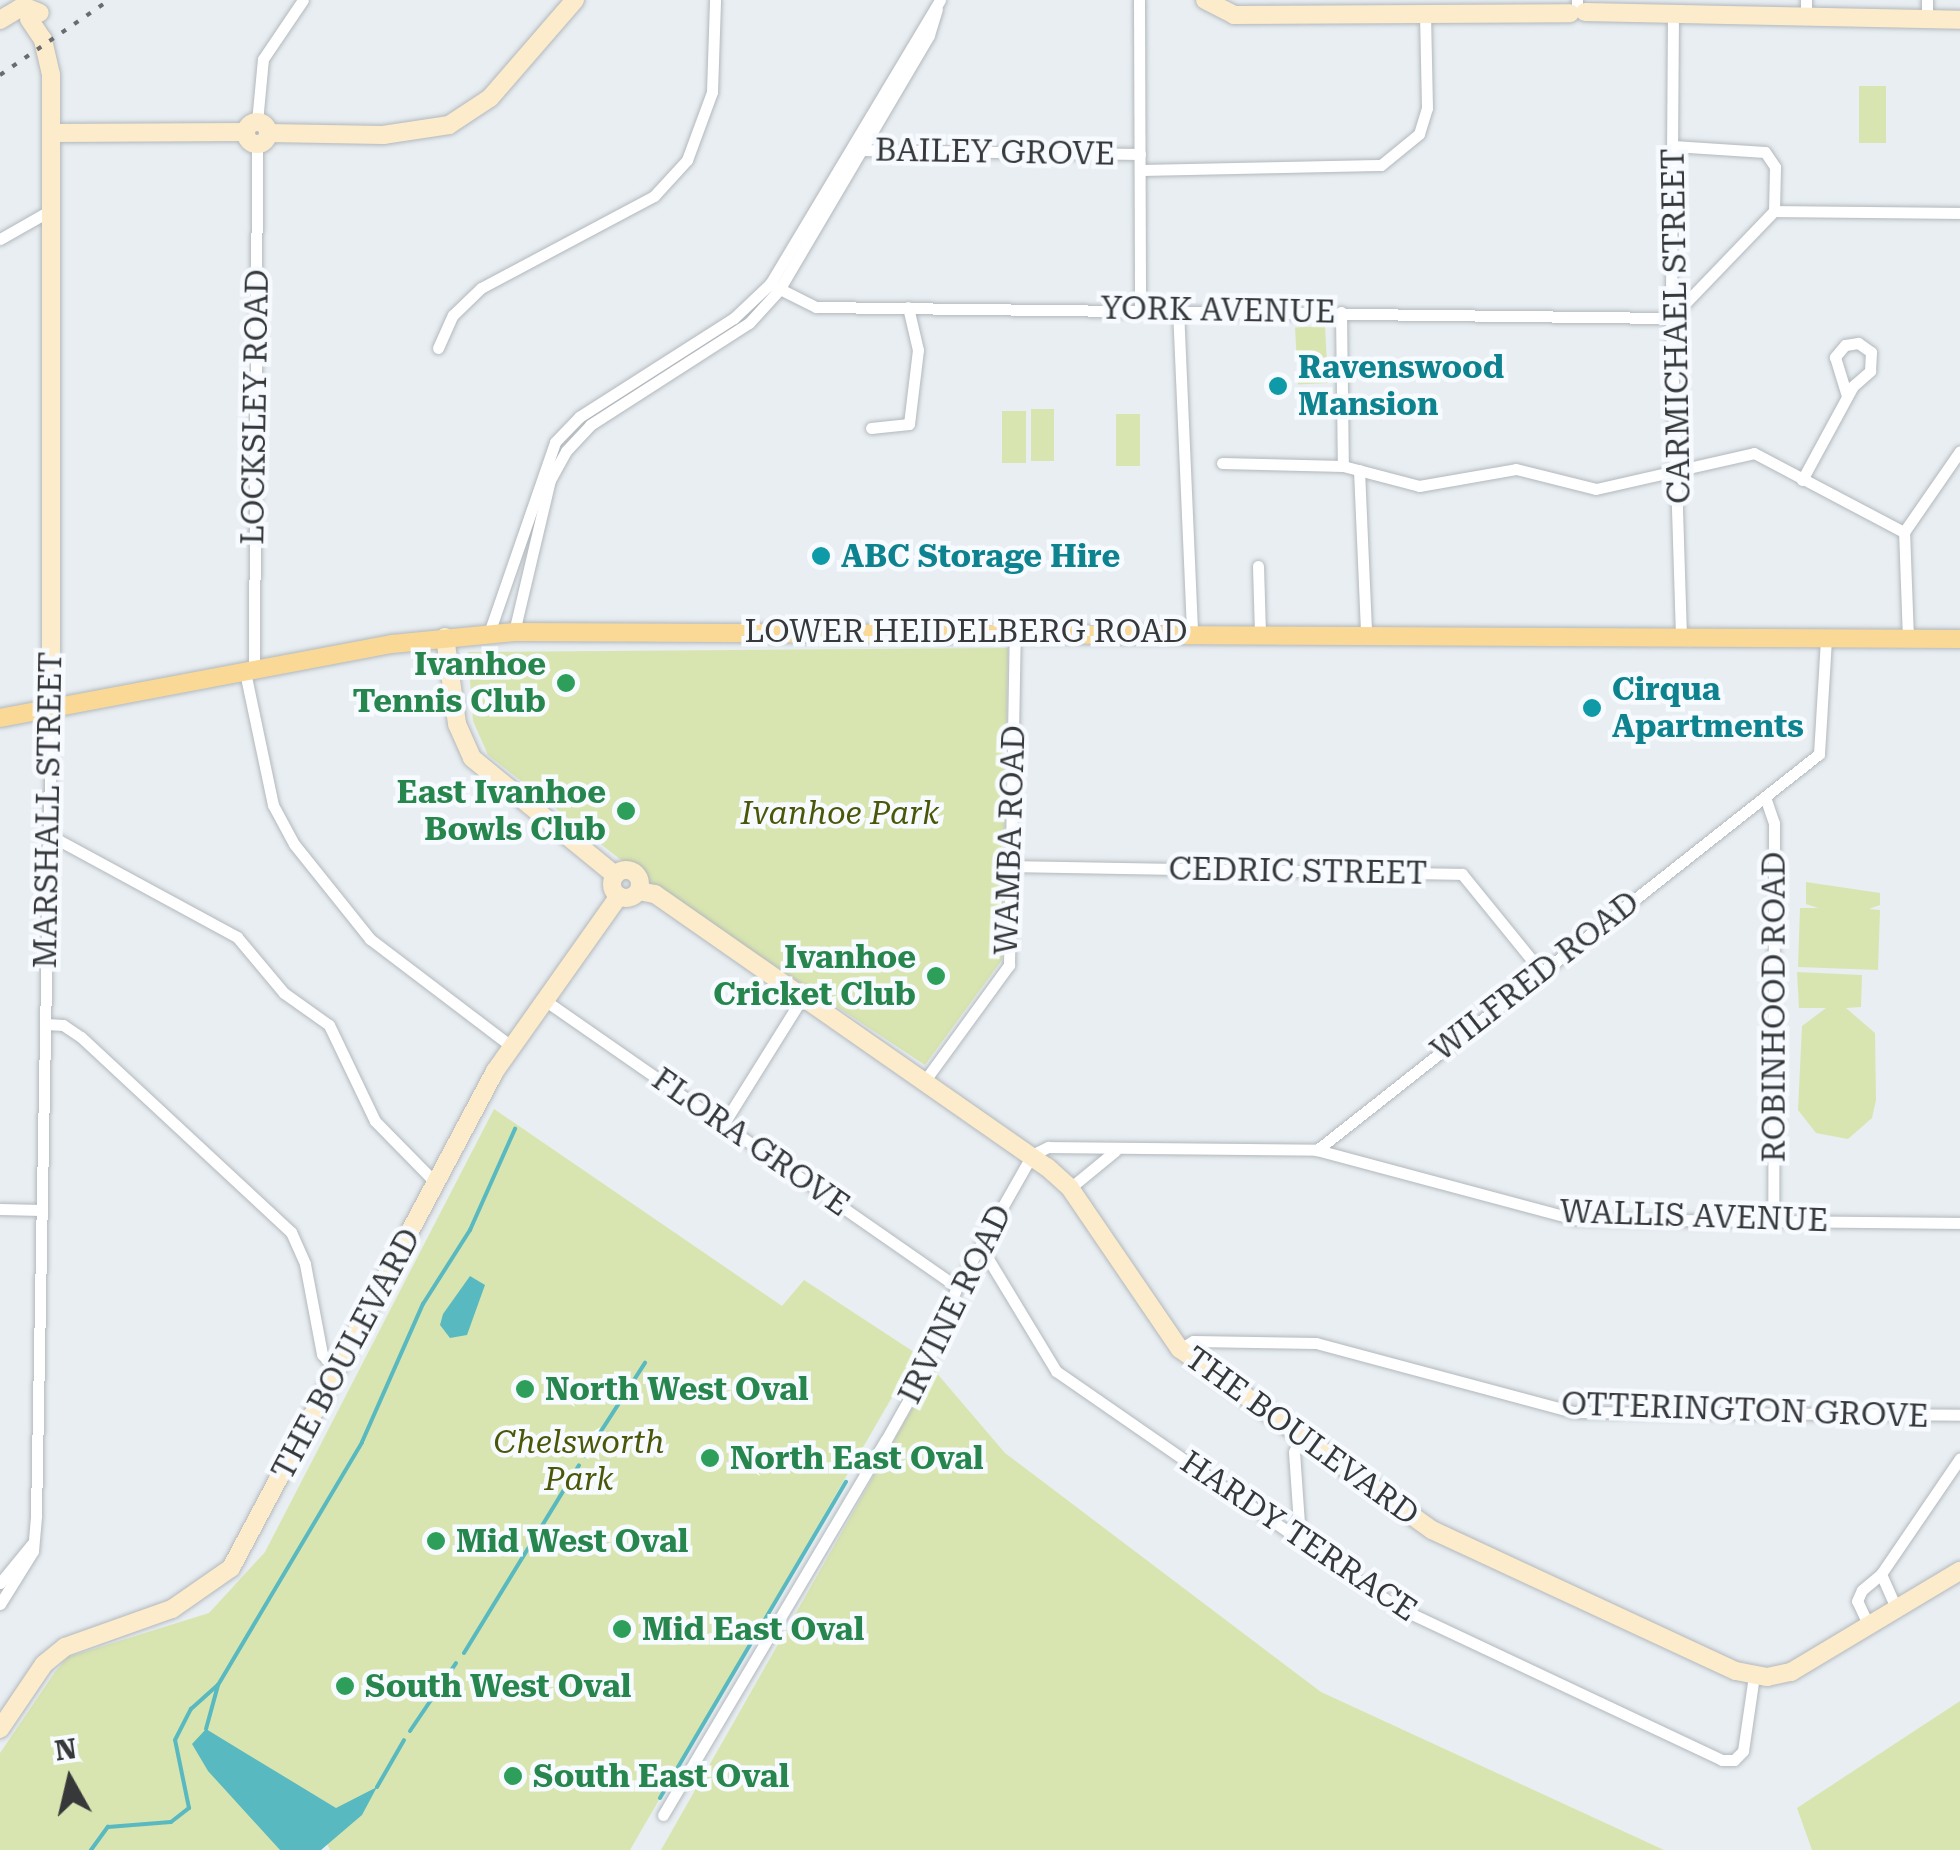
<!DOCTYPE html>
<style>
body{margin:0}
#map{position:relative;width:1960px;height:1850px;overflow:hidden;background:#e8eef2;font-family:"Roboto Serif",serif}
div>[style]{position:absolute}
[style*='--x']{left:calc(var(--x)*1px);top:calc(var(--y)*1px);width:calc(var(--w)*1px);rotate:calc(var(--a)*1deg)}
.green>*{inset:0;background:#d9e5b0;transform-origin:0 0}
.water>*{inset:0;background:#59b9c0}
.stream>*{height:4px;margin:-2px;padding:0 2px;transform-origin:2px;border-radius:2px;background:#59b9c0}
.roads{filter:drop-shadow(0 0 2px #b2b8bc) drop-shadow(0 0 2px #b2b8bc)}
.street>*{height:11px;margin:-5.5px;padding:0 5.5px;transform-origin:5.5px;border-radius:5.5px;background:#fff}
.secondary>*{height:18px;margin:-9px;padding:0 9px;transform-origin:9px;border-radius:9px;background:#fdeccb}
.secondary>.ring{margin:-9px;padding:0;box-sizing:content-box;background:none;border:18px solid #fdeccb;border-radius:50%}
.primary>*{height:18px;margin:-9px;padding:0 9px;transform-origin:9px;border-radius:9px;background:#fad997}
.rail>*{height:4px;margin-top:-2px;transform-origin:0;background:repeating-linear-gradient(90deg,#696c6f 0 5px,transparent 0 15px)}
.dots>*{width:28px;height:28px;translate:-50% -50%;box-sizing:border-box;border:5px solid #f7fbff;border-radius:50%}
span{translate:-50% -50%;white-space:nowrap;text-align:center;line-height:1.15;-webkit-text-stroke:9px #f7fbff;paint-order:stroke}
.street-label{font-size:32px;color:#36383a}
.culture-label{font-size:32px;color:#0d838f;font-weight:700}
.left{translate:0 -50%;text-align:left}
.leisure-label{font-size:32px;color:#27864d;font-weight:700}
.right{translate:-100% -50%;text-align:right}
.park-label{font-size:32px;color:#4b5708;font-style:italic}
.north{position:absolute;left:20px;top:1730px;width:100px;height:100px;-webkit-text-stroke:8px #f7fbff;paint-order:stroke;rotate:352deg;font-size:28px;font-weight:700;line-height:40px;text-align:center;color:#36383a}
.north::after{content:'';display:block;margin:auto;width:35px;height:45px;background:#36383a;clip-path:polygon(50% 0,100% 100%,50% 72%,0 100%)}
</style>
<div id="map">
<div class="green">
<i style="left:1859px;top:86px;width:27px;height:57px"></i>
<i style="left:1325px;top:326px;width:57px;height:30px;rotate:87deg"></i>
<i style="left:1031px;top:409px;width:23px;height:52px"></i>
<i style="left:1002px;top:411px;width:24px;height:52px"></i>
<i style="left:1116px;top:414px;width:24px;height:52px"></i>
<i style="clip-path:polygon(1008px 648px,1002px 960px,925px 1065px,654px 886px,488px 755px,473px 721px,468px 652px)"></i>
<i style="clip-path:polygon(1806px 882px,1880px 893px,1880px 905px,1869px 909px,1880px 910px,1878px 970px,1798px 967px,1800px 908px,1818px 908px,1806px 904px)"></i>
<i style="clip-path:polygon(1797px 972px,1862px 975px,1861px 1007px,1846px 1008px,1875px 1033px,1876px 1100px,1872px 1118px,1848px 1139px,1816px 1133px,1798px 1110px,1802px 1026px,1826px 1008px,1799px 1008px)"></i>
<i style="clip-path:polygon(494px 1109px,782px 1306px,804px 1280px,917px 1354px,630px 1850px,330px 1850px,311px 1810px,304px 1813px,321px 1850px,0 1850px,0 1753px,55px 1672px,68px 1657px,209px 1613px,265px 1552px)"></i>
<i style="clip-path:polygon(934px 1370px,1005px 1453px,1321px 1692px,1664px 1850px,661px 1850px)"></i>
<i style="clip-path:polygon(1960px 1701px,1960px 1850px,1812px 1850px,1797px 1808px)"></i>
</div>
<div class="water">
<i style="clip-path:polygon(470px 1276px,485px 1285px,467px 1335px,450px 1338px,440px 1325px,443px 1314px)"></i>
<i style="clip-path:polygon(206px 1729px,336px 1808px,377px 1787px,362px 1815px,321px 1850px,280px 1850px,208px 1771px,192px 1744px)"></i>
</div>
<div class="stream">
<i style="--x:585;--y:1456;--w:111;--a:-57.2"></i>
<i style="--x:464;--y:1653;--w:220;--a:-58.5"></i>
<i style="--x:206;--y:1729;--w:46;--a:-74.7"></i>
<i style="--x:218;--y:1685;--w:282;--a:-59.3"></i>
<i style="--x:362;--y:1442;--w:151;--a:-66.2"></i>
<i style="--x:423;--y:1304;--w:88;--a:-57.6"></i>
<i style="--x:470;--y:1230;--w:111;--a:-66"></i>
<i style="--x:410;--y:1731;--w:82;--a:-55.9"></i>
<i style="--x:678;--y:1767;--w:331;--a:-59.5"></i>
<i style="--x:377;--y:1787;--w:54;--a:-60.1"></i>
<i style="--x:660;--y:1798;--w:24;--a:-60"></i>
<i style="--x:91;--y:1850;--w:29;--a:-54"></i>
<i style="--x:108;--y:1827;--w:63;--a:-4.5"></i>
<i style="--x:171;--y:1822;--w:23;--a:-38"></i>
<i style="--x:189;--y:1808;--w:69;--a:-101.6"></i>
<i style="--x:175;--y:1740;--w:35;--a:-63"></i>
<i style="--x:191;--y:1709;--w:36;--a:-42"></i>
</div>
<div class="roads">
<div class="street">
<i style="--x:1139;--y:0;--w:309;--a:89.8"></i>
<i style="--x:1577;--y:0;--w:5;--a:90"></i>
<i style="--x:1806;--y:0;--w:17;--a:90"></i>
<i style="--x:1673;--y:14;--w:304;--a:90.4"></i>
<i style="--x:1671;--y:318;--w:319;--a:88.2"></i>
<i style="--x:1927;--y:19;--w:19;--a:-90"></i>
<i style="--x:257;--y:122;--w:63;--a:-84.6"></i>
<i style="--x:263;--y:59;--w:71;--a:-55.9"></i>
<i style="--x:1673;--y:146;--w:92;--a:3.7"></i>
<i style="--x:1765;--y:152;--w:18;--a:56"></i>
<i style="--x:1775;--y:167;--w:44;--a:91.3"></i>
<i style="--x:860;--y:150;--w:280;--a:0.8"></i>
<i style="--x:1141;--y:170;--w:240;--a:-1.2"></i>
<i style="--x:1381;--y:165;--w:49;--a:-39.2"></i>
<i style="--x:1419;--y:134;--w:27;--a:-73"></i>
<i style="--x:1427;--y:108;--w:93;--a:-91.2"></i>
<i style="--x:0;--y:239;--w:59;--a:-29.6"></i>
<i style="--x:770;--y:284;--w:51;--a:26.6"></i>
<i style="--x:816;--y:307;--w:855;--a:0.74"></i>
<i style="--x:1671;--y:318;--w:149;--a:-46.1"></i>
<i style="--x:1774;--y:211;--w:186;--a:0.6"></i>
<i style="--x:1178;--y:309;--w:322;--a:87.5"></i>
<i style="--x:1341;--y:312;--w:154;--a:89.3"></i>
<i style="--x:438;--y:348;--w:36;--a:-66"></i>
<i style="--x:453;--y:315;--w:39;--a:-44"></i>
<i style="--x:481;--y:288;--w:196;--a:-28"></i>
<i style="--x:654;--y:196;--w:49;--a:-47.5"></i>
<i style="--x:687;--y:160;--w:72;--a:-69.8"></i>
<i style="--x:712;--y:92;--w:92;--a:-88.1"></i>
<i style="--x:871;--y:428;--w:38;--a:-6"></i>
<i style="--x:909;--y:424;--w:75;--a:-83.1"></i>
<i style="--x:918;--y:350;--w:44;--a:-103.1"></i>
<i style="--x:1222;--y:463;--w:121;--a:1.4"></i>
<i style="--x:1343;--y:466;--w:79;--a:14.7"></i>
<i style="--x:1419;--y:486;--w:98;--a:-9.9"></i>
<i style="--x:1516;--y:469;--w:82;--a:14"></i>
<i style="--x:1596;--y:489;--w:162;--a:-12.8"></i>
<i style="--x:1754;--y:453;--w:170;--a:27.8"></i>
<i style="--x:1359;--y:470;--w:163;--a:87.5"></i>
<i style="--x:1802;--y:480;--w:107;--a:-61.5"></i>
<i style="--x:1853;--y:386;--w:23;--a:-41"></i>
<i style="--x:1870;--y:371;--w:19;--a:-87"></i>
<i style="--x:1871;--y:352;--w:16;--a:-145"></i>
<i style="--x:1858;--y:343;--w:13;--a:171"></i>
<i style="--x:1845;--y:345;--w:16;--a:130"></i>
<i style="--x:1835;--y:357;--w:41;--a:72.9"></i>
<i style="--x:1258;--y:566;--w:66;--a:88.3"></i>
<i style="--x:514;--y:632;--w:156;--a:-76.7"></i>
<i style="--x:550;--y:480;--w:33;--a:-61"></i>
<i style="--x:566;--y:451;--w:35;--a:-47"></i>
<i style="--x:590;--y:425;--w:189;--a:-32.7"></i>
<i style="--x:749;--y:323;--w:45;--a:-47.7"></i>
<i style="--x:779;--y:290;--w:296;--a:-59.5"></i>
<i style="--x:929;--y:35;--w:27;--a:-73"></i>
<i style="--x:489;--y:633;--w:202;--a:-70.9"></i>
<i style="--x:555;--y:442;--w:35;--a:-46"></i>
<i style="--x:579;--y:417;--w:184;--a:-32.6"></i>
<i style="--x:734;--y:318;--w:50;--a:-43.4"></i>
<i style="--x:770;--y:284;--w:331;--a:-59.1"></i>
<i style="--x:1908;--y:639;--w:107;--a:-92.1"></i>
<i style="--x:1904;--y:532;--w:98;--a:-55.3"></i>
<i style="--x:254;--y:670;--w:526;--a:-89.67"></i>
<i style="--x:245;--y:672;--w:136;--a:78.1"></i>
<i style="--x:273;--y:805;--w:44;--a:61.7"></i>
<i style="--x:294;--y:844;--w:122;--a:51.3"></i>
<i style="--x:370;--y:939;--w:177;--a:37.2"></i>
<i style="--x:1765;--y:797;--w:28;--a:71"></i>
<i style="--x:1774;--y:823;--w:397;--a:90.1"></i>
<i style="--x:51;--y:836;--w:212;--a:28.5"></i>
<i style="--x:237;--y:937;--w:73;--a:50"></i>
<i style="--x:284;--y:993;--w:55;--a:35.4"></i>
<i style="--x:329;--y:1025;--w:106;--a:64.4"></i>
<i style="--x:375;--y:1121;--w:87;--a:45.5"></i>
<i style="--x:1012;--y:866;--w:450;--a:1"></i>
<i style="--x:1462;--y:874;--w:124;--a:50.9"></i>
<i style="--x:543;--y:999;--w:504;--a:34.82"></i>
<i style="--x:46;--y:1024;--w:17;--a:3"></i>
<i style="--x:63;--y:1025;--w:22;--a:34"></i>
<i style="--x:81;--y:1037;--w:287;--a:42.9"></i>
<i style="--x:291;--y:1232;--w:35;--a:66"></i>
<i style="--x:305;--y:1264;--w:92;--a:79.3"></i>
<i style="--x:322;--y:1354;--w:23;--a:50"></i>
<i style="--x:923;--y:1083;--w:146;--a:-53.9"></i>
<i style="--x:1009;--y:965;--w:334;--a:-89"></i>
<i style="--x:724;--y:1123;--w:145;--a:-58"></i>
<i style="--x:1317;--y:1150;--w:266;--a:15"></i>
<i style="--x:1574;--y:1219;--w:386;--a:0.6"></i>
<i style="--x:1070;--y:1188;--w:58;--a:-39.4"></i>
<i style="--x:0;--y:1209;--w:42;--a:1.4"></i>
<i style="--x:981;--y:1247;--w:145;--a:58.8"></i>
<i style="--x:1056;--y:1371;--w:415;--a:34.7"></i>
<i style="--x:1397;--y:1607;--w:359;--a:25.2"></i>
<i style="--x:1722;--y:1760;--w:12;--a:0"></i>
<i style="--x:1734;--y:1760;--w:13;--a:-45"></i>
<i style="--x:1743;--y:1751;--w:76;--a:-81.7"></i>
<i style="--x:1180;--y:1349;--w:15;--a:-32"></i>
<i style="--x:1193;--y:1341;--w:123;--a:0.9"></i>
<i style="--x:1316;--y:1343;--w:266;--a:15"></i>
<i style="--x:1573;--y:1412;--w:387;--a:0.4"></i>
<i style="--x:1300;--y:1440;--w:13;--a:117"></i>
<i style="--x:1294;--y:1452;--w:86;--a:86"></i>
<i style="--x:1881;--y:1574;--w:35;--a:66"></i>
<i style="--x:0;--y:1583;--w:50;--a:-50.6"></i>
<i style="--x:0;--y:1604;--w:62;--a:-58.1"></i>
<i style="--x:33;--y:1551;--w:36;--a:-85"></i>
<i style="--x:36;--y:1515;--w:806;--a:-88.93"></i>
<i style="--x:1867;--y:1622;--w:23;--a:-115"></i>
<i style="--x:1857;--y:1601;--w:12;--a:-66"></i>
<i style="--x:1862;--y:1590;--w:25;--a:-40"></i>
<i style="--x:1881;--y:1574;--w:140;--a:-55.7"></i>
<i style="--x:663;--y:1815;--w:436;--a:-59.3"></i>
<i style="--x:886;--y:1440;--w:76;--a:-60.7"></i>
<i style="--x:923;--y:1374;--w:93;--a:-68.7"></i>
<i style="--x:957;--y:1287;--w:152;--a:-60.4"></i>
<i style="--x:1032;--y:1155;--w:18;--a:-27"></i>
<i style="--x:1048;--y:1147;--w:269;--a:0.6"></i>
<i style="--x:1317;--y:1150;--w:639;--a:-38.27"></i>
<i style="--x:1819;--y:754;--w:115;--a:-86.5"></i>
</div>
<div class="secondary">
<i style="--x:1205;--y:0;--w:33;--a:27"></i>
<i style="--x:1234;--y:15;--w:336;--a:-0.3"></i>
<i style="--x:1585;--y:12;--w:375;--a:1.2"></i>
<i style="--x:29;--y:19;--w:25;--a:56"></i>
<i style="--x:43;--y:40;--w:36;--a:77"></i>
<i style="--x:51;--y:75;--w:634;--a:90"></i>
<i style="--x:0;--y:20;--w:27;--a:-31"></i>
<i style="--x:23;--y:6;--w:18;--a:22"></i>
<i class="ring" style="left:246px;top:122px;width:4px;height:4px"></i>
<i style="--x:52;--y:133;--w:194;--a:-0.3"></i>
<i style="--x:268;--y:133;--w:115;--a:1"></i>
<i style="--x:383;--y:135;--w:67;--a:-8.6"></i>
<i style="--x:449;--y:125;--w:49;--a:-33.4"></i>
<i style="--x:490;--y:98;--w:130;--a:-49.1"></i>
<i style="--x:445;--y:637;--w:88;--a:82.1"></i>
<i style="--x:457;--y:724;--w:37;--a:66"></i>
<i style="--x:472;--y:758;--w:185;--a:39.3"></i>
<i class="ring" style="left:612px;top:870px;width:10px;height:10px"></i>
<i style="--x:639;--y:891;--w:16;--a:11"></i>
<i style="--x:655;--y:894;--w:478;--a:34.9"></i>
<i style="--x:1047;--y:1167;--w:31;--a:42"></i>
<i style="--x:1070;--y:1188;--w:195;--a:55.7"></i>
<i style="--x:1180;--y:1349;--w:310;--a:35.7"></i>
<i style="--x:1432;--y:1530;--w:335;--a:24.9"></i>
<i style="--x:1736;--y:1671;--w:32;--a:11"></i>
<i style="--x:1767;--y:1677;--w:25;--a:-12"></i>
<i style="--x:1791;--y:1672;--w:197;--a:-30.9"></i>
<i style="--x:0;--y:1729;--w:78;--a:-55.9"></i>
<i style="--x:44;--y:1664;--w:27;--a:-39"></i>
<i style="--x:65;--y:1647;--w:114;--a:-19.6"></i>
<i style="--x:172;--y:1609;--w:72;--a:-34.8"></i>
<i style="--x:231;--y:1568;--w:563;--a:-62.02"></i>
<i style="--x:495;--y:1071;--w:214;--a:-54.7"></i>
</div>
<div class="primary">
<i style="--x:0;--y:718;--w:399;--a:-10.7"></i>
<i style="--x:392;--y:644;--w:123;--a:-5.6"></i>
<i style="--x:514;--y:632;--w:1446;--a:0.28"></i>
</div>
</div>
<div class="rail">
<i style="--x:0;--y:75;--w:132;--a:-34.5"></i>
</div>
<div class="dots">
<i style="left:1278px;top:386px;background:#0f9aa8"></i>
<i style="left:821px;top:556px;background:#0f9aa8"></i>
<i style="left:566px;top:683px;background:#2e9e5b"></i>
<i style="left:1592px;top:708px;background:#0f9aa8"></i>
<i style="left:626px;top:811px;background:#2e9e5b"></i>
<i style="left:936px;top:976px;background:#2e9e5b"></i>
<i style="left:525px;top:1389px;background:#2e9e5b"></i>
<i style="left:710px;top:1458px;background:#2e9e5b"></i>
<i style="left:436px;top:1541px;background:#2e9e5b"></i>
<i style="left:622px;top:1629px;background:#2e9e5b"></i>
<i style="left:345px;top:1686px;background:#2e9e5b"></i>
<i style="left:513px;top:1776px;background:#2e9e5b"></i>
</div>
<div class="street-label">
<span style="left:995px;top:152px;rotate:1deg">BAILEY GROVE</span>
<span style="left:1218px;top:310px;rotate:1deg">YORK AVENUE</span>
<span style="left:1676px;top:326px;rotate:-91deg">CARMICHAEL STREET</span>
<span style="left:255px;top:407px;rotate:-89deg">LOCKSLEY ROAD</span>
<span style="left:966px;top:631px">LOWER HEIDELBERG ROAD</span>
<span style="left:48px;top:810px;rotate:-89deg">MARSHALL STREET</span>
<span style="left:1010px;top:840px;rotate:-88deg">WAMBA ROAD</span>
<span style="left:1298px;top:871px;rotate:1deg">CEDRIC STREET</span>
<span style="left:1535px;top:976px;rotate:-38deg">WILFRED ROAD</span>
<span style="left:1774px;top:1007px;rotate:-90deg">ROBINHOOD ROAD</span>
<span style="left:751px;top:1142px;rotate:35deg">FLORA GROVE</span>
<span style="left:1694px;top:1216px;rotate:2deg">WALLIS AVENUE</span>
<span style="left:955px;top:1304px;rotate:-64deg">IRVINE ROAD</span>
<span style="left:346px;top:1354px;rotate:-62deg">THE BOULEVARD</span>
<span style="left:1745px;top:1410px;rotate:2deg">OTTERINGTON GROVE</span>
<span style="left:1302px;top:1436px;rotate:36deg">THE BOULEVARD</span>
<span style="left:1299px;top:1536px;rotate:34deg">HARDY TERRACE</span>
</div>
<div class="culture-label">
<span class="left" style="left:1298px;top:386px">Ravenswood<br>Mansion</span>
<span class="left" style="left:841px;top:556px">ABC Storage Hire</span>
<span class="left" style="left:1612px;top:708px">Cirqua<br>Apartments</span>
</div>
<div class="leisure-label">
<span class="right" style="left:546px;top:683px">Ivanhoe<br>Tennis Club</span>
<span class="right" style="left:606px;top:811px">East Ivanhoe<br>Bowls Club</span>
<span class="right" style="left:916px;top:976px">Ivanhoe<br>Cricket Club</span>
<span class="left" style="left:545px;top:1389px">North West Oval</span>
<span class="left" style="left:730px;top:1458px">North East Oval</span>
<span class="left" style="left:456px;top:1541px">Mid West Oval</span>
<span class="left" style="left:642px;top:1629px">Mid East Oval</span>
<span class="left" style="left:365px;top:1686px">South West Oval</span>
<span class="left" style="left:533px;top:1776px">South East Oval</span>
</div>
<div class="park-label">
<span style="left:840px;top:813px">Ivanhoe Park</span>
<span style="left:579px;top:1461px">Chelsworth<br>Park</span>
</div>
<div class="north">N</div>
</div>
